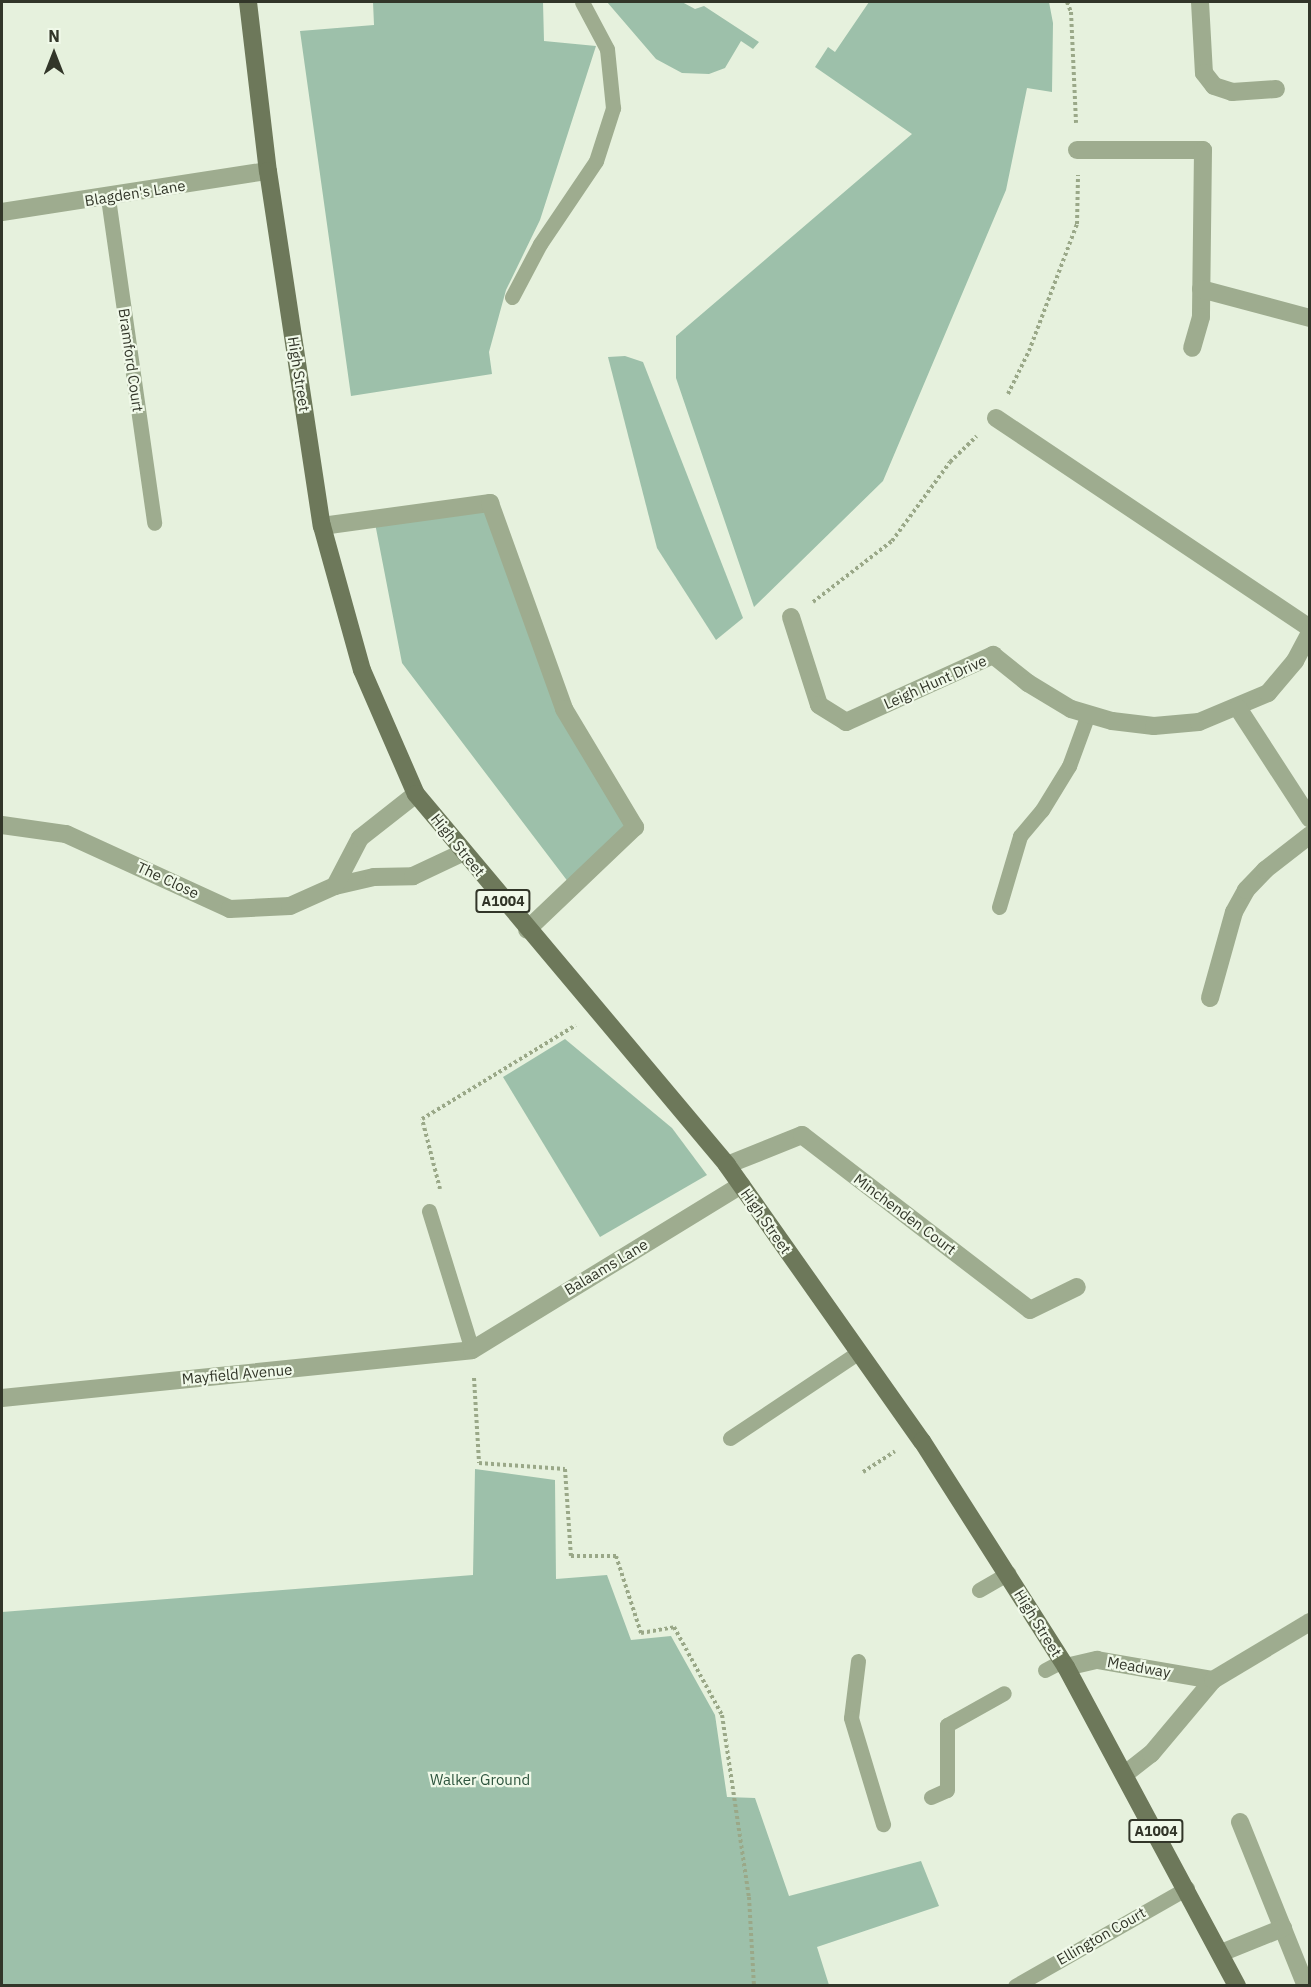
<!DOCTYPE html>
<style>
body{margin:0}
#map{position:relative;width:1311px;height:1987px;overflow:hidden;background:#e6f1dd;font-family:"IBM Plex Sans",sans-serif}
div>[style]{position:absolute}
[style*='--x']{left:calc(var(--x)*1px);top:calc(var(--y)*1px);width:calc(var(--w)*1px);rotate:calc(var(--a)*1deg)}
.green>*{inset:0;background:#9dc0aa}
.path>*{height:4px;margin-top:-2px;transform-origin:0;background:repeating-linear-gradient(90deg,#9aa888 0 3px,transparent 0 6px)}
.lane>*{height:15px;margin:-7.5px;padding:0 7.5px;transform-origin:7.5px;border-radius:7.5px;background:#9eac8f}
.street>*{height:18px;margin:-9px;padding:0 9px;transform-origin:9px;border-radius:9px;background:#9eac8f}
.primary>*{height:18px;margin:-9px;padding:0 9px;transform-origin:9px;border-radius:9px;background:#6d785a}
span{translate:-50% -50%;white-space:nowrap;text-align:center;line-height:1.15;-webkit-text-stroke:4.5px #f0f9e9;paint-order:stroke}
.shield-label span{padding:2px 4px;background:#f0f9e9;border:2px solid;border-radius:4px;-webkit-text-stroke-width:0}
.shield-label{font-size:14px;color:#323629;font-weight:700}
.street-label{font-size:15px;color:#323629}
.park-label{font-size:15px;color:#2d543d}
.frame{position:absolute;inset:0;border:3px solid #323629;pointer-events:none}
.north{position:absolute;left:24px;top:24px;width:60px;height:60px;-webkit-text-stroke:4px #f0f9e9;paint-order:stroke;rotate:0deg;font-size:16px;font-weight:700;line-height:24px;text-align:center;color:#323629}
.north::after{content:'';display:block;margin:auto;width:21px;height:27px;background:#323629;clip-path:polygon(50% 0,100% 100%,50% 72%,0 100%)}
</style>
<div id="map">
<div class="green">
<i style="clip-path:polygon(373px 2px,543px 2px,544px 41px,596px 46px,540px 220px,506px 290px,489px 352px,492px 374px,351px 396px,300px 31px,374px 25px)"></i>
<i style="clip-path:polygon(607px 2px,682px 2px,695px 9px,704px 6px,759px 42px,753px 49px,741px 41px,725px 68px,709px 74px,682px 73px,656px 59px)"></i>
<i style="clip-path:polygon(869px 2px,1049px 2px,1053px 23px,1052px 92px,1027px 88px,1006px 190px,883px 481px,754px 607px,676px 378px,676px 336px,912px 134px,815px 67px,828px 47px,835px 52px)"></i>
<i style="clip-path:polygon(625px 356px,643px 362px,743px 618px,716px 640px,657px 548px,608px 357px)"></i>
<i style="clip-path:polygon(490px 503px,564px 709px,635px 827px,572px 887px,402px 663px,374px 518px)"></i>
<i style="clip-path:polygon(565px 1039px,672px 1128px,707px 1175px,600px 1237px,503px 1077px)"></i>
<i style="clip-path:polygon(475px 1469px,555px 1480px,556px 1579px,607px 1575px,631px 1640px,671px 1636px,715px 1715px,727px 1797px,755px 1798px,789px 1896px,921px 1861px,939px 1906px,817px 1947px,829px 1985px,2px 1985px,2px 1612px,473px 1575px)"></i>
</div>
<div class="path">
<i style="--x:1067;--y:2;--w:11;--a:68"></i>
<i style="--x:1071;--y:12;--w:111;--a:87.4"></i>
<i style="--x:1008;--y:394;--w:48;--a:-64"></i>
<i style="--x:1029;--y:351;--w:136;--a:-69.3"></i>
<i style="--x:1077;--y:224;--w:49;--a:-88.8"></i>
<i style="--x:813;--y:602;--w:100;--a:-37.7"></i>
<i style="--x:892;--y:541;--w:98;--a:-53.7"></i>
<i style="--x:950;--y:462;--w:37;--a:-44"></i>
<i style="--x:440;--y:1189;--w:72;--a:-104.4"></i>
<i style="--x:422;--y:1119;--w:180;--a:-31.4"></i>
<i style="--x:474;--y:1378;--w:85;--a:86.6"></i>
<i style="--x:479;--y:1463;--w:86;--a:4"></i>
<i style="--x:565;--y:1469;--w:87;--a:86.1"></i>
<i style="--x:571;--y:1556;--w:45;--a:0"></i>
<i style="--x:616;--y:1556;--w:81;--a:72"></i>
<i style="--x:641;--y:1633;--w:34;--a:-10"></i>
<i style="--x:674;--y:1627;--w:100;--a:61.4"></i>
<i style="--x:722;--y:1715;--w:184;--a:81.6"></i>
<i style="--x:749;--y:1897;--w:89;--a:86.8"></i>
<i style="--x:863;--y:1472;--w:38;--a:-33"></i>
</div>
<div class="lane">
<i style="--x:108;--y:198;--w:328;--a:81.9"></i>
<i style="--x:512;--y:297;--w:60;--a:-62.2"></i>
<i style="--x:540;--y:244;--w:100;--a:-56"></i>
<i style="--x:596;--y:161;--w:56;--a:-72.2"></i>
<i style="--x:613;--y:108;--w:59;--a:-95.8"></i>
<i style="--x:607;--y:49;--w:53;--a:-118"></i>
<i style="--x:999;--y:907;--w:74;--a:-73.5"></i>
<i style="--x:1020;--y:836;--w:34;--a:-50"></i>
<i style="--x:1042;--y:810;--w:52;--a:-58.5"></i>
<i style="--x:1069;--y:766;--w:55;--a:-69.9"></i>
<i style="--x:429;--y:1211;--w:145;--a:72.8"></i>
<i style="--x:730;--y:1438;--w:155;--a:-33.7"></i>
<i style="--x:979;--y:1590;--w:34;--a:-30"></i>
<i style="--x:858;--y:1661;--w:57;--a:97"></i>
<i style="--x:851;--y:1718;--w:111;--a:73.2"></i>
<i style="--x:1045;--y:1670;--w:19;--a:-28"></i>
<i style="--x:931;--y:1797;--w:17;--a:-24"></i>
<i style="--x:947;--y:1790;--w:65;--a:-90"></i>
<i style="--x:947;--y:1725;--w:65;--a:-29.3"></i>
<i style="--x:1015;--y:1986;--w:198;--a:-29.7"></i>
</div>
<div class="street">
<i style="--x:1200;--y:2;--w:71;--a:86.8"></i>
<i style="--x:1204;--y:73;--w:16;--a:52"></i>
<i style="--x:1214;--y:86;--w:19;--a:18"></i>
<i style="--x:1232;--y:92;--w:44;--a:-3.9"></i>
<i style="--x:1077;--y:150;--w:126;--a:0"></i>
<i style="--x:1203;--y:150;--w:167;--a:90.7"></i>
<i style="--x:1201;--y:317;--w:32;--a:106"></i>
<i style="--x:2;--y:212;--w:269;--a:-8.8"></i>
<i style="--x:1201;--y:289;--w:113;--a:14.9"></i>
<i style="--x:996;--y:418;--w:378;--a:33.8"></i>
<i style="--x:322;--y:526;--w:170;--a:-7.8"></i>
<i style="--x:490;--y:503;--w:219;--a:70.2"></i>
<i style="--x:564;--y:709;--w:138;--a:59"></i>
<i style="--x:635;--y:827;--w:149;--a:136.4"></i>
<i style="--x:791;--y:617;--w:92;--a:72.3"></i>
<i style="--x:819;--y:705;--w:32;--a:32"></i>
<i style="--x:846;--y:722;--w:162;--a:-24.5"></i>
<i style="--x:993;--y:655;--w:45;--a:38.7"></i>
<i style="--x:1028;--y:683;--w:50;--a:31.2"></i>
<i style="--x:1071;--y:709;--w:43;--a:16.3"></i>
<i style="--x:1112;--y:721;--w:42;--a:6.8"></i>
<i style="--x:1154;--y:726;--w:45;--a:-5.1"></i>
<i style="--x:1199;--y:722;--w:75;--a:-22.8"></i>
<i style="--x:1268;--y:693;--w:42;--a:-49.8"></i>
<i style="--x:1295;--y:661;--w:32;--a:-62"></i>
<i style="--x:1238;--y:708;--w:132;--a:57"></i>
<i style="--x:2;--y:825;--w:65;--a:8"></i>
<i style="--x:66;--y:834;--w:180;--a:24.6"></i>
<i style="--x:230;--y:909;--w:60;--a:-2.9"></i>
<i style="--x:290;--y:906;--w:49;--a:-24"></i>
<i style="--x:335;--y:886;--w:40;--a:-13"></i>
<i style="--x:374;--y:877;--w:39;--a:-1"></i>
<i style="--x:413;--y:876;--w:56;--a:-25.2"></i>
<i style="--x:335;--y:886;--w:54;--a:-62.5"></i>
<i style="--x:360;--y:838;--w:71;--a:-38.2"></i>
<i style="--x:1210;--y:998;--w:89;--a:-74.4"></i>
<i style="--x:1234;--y:912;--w:25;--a:-61"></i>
<i style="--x:1246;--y:890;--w:28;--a:-46"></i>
<i style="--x:1265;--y:870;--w:57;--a:-37.9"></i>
<i style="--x:727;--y:1165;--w:81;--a:-21.8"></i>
<i style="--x:802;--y:1135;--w:287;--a:37.5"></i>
<i style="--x:1030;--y:1310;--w:52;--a:-26.1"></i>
<i style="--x:2;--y:1398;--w:472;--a:-5.8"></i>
<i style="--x:472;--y:1350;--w:316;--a:-31.5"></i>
<i style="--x:1066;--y:1667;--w:32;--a:-13"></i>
<i style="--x:1097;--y:1660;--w:118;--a:9.8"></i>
<i style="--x:1125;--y:1774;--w:33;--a:-38"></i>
<i style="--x:1151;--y:1754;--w:97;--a:-50"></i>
<i style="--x:1213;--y:1680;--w:113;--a:-30.9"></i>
<i style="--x:1240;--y:1822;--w:177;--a:68.1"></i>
<i style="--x:1221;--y:1953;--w:67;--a:-22"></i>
</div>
<div class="primary">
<i style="--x:248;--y:2;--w:170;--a:83.3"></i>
<i style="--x:268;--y:171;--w:359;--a:81.4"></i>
<i style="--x:322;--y:526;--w:149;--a:74.5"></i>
<i style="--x:362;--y:670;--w:135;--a:66.5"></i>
<i style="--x:416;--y:794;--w:484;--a:50"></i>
<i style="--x:727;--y:1165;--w:338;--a:54.8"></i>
<i style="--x:922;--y:1441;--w:268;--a:57.5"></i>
<i style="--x:1066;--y:1667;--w:362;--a:61.8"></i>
</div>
<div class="shield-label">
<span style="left:503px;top:901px">A1004</span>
<span style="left:1156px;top:1831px">A1004</span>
</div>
<div class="street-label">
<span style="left:135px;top:193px;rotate:-9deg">Blagden's Lane</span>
<span style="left:131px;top:360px;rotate:82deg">Bramford Court</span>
<span style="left:299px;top:374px;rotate:81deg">High Street</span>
<span style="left:935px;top:682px;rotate:-24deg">Leigh Hunt Drive</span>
<span style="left:458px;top:845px;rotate:51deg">High Street</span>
<span style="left:168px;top:880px;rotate:25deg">The Close</span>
<span style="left:905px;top:1214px;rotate:37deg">Minchenden Court</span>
<span style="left:766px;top:1221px;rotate:55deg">High Street</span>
<span style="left:606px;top:1267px;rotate:-31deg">Balaams Lane</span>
<span style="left:237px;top:1374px;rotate:-5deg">Mayfield Avenue</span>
<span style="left:1038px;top:1623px;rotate:58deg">High Street</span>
<span style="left:1139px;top:1667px;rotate:10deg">Meadway</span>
<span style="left:1101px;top:1936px;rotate:-30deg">Ellington Court</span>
</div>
<div class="park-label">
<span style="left:480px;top:1780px">Walker Ground</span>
</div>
<div class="frame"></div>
<div class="north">N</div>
</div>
